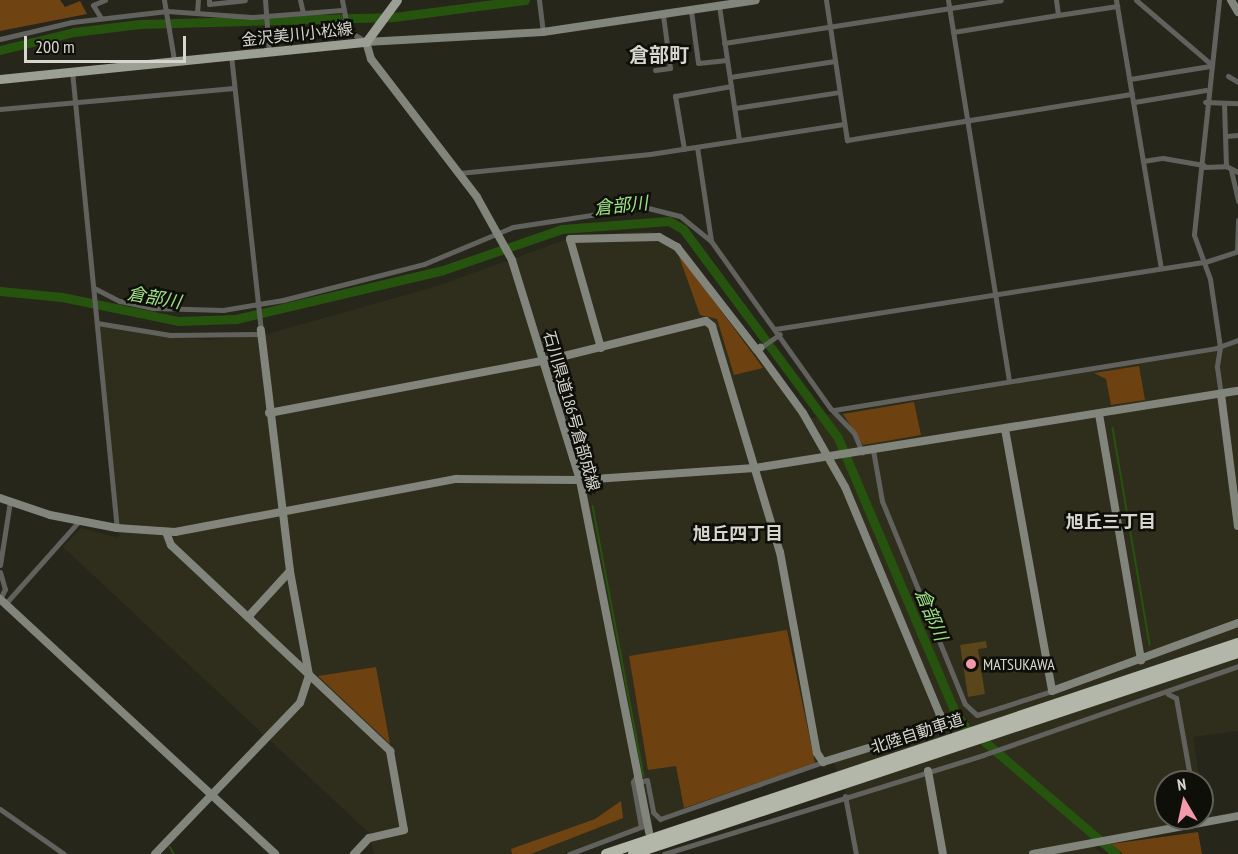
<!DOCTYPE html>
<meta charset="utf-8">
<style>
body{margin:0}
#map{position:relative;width:1238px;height:854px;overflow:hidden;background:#27261a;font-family:"PT Sans Narrow","Noto Sans JP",sans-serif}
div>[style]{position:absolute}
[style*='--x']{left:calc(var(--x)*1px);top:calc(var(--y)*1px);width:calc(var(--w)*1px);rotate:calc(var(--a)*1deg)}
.built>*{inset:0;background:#2f2d1b}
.green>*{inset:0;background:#6e4110}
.forest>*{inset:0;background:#704312}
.stream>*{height:1.5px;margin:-0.75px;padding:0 0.75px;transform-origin:0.75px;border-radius:0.75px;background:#26530e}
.river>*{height:9px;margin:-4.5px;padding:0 4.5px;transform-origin:4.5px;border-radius:4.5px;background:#26530e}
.building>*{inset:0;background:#5b451b}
.street>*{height:5px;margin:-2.5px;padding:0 2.5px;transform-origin:2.5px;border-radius:2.5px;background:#61625d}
.secondary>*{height:8px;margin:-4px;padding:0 4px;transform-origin:4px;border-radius:4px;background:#82857c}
.primary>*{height:9px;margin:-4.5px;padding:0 4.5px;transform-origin:4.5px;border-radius:4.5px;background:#9c9f93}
.highway>*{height:10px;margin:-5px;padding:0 5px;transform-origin:5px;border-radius:5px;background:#b3b7a9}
.dots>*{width:16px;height:16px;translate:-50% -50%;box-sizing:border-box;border:3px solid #0f0f0a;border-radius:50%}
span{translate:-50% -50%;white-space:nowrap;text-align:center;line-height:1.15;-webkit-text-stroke:5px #0f0f0a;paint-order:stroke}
.street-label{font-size:16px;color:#d7d6ce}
.poi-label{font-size:16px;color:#d7d6ce}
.left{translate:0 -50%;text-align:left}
.water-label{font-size:18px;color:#a0e286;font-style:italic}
.neighbourhood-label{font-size:18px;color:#d7d6ce;font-weight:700}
.quarter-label{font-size:20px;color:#d7d6ce;font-weight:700}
.north{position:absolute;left:1154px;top:770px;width:60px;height:60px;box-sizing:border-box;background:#0f0f0a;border:2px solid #5f5f58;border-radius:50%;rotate:351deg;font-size:16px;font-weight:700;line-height:24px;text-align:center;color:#d7d6ce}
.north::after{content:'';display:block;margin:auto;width:21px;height:27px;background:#f29aac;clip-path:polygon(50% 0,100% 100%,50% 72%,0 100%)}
.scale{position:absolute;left:24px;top:36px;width:162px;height:27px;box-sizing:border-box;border:3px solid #d7d6ce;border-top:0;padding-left:8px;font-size:18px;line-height:21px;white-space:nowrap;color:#d7d6ce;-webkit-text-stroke:4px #0f0f0a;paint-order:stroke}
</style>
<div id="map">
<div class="built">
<i style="clip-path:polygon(651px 231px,684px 248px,811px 418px,1216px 351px,1238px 343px,1238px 731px,1193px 737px,1200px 782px,1166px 782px,1166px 818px,1202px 818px,1202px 795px,1206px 820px,1086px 840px,1102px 854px,857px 854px,848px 798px,831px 756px,563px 854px,374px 854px,369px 833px,63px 547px,81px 528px,119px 538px,99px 326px,208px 340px,267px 334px,434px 287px,576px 236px)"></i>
</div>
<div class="green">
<i style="clip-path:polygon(677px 251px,747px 346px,763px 368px,734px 375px,717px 319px,700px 315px)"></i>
<i style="clip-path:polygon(1139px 366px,1145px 400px,1111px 405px,1106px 379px,1094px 373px)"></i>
<i style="clip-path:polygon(914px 402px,921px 435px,863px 445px,843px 414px)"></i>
<i style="clip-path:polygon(787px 630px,815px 763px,684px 808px,676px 766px,648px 770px,629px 656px)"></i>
<i style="clip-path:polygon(376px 667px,390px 744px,318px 676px)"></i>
<i style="clip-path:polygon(1198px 832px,1202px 854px,1123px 854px,1111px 844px)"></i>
</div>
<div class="forest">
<i style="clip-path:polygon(0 0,60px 0,65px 7px,80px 1px,87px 14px,0 31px)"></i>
<i style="clip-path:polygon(621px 801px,623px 818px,531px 854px,512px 854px,511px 849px,595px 819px)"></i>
</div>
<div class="stream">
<i style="--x:1113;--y:428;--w:220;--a:80.3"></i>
<i style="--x:593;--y:506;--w:275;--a:79.3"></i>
<i style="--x:915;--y:729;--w:15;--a:-16"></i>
<i style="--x:170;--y:847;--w:8;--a:60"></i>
</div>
<div class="river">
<i style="--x:0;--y:50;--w:76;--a:-13.7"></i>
<i style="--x:74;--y:32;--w:66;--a:-6.9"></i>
<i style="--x:140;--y:24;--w:254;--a:-1.6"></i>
<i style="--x:394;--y:17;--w:132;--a:-7.4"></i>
<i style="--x:0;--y:291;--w:62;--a:5.5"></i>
<i style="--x:62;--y:297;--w:118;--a:11.7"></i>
<i style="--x:178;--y:321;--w:58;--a:-2"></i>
<i style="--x:236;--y:319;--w:213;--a:-13.3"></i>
<i style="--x:443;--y:270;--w:126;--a:-19"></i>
<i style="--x:562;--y:229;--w:107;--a:-4.3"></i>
<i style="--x:669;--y:221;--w:16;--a:30"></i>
<i style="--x:683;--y:229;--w:260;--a:53.4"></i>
<i style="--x:838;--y:438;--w:301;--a:66.9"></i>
<i style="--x:956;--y:715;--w:14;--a:51"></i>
<i style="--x:985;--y:742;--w:172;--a:40.5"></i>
</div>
<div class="building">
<i style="clip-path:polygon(986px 641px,987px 648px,978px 649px,985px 694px,968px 697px,960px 645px)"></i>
</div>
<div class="street">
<i style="--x:164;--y:0;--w:61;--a:80.5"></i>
<i style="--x:209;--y:0;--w:4;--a:90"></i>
<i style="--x:209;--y:4;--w:36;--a:-6"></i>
<i style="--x:265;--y:0;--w:52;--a:85.6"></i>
<i style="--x:300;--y:0;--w:13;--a:77"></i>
<i style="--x:342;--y:0;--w:32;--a:79"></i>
<i style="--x:348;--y:31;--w:20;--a:30"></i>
<i style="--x:539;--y:0;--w:32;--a:83"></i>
<i style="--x:826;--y:0;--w:142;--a:81.5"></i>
<i style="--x:847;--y:140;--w:289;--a:-9.2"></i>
<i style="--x:948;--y:0;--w:386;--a:80.9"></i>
<i style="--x:1056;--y:0;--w:15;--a:82"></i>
<i style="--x:1058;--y:15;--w:60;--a:-8.7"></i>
<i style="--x:1116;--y:0;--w:272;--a:80.5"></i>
<i style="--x:1136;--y:0;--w:99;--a:40.5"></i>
<i style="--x:1219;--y:0;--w:236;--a:96.1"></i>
<i style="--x:1194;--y:235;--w:47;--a:70"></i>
<i style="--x:1210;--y:279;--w:69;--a:81.6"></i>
<i style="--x:1220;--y:347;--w:20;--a:99"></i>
<i style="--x:1217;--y:367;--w:27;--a:82"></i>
<i style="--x:719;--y:6;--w:135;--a:81.5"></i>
<i style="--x:691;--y:11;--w:52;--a:82.3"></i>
<i style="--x:698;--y:63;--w:29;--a:-6"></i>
<i style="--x:197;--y:13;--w:13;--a:-86"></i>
<i style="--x:101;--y:18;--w:15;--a:-122"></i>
<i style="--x:93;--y:5;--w:13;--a:-23"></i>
<i style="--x:953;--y:32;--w:106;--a:-9.2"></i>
<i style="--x:0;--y:39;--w:74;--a:-13.3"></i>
<i style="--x:72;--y:22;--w:96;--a:-6.6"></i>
<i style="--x:167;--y:11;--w:85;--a:4"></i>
<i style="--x:252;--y:17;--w:90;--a:-4.4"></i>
<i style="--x:724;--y:43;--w:280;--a:-8.8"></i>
<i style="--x:231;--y:55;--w:277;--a:83.8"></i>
<i style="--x:655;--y:70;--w:15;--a:-8"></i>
<i style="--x:670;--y:68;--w:53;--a:-97.5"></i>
<i style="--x:72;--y:71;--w:459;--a:84.4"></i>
<i style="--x:1228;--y:76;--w:12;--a:31"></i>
<i style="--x:730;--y:77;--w:106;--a:-8.7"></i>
<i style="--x:1130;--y:79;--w:81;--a:-9.2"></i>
<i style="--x:1134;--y:102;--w:73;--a:-9.5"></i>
<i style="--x:1205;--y:102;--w:33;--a:2"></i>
<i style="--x:1224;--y:103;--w:63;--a:88.2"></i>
<i style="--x:735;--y:108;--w:105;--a:-8.7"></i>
<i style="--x:0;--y:109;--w:235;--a:-5.1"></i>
<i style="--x:1226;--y:136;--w:12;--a:-5"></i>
<i style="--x:697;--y:147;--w:95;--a:81.5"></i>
<i style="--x:711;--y:241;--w:206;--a:54.5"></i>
<i style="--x:831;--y:409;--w:33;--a:46"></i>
<i style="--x:854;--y:433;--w:21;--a:67"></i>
<i style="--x:684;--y:149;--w:54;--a:-99.6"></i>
<i style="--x:675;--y:96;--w:57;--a:-10.1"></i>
<i style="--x:1143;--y:161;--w:20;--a:-9"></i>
<i style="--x:1163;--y:158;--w:41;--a:9.9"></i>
<i style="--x:1203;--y:167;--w:23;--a:-2"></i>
<i style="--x:1226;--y:166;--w:13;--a:27"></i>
<i style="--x:1231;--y:170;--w:32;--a:77"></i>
<i style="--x:459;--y:173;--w:192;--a:-5.7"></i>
<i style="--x:650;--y:154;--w:196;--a:-8.8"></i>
<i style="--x:1237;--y:251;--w:31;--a:-88"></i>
<i style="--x:94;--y:288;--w:29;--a:27"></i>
<i style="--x:120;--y:301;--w:35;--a:12"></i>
<i style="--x:154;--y:308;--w:69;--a:1.7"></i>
<i style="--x:223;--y:310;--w:61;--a:-9.5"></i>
<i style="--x:283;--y:300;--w:146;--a:-14.3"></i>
<i style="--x:424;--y:264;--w:96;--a:-22.6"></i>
<i style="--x:513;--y:227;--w:133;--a:-8.7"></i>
<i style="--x:644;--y:207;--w:37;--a:14"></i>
<i style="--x:680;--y:216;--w:40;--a:39"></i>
<i style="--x:97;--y:323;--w:74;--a:9.3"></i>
<i style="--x:170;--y:335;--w:91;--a:-0.6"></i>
<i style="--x:775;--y:329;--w:435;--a:-8.9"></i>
<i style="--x:1205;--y:262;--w:35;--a:-18"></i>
<i style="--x:760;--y:348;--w:24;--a:-35"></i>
<i style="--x:834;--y:410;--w:387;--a:-9.2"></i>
<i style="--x:1216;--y:348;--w:23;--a:-20"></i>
<i style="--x:873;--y:450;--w:52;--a:80"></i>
<i style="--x:882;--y:501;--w:219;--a:67.8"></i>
<i style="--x:965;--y:704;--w:16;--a:43"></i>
<i style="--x:977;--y:715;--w:79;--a:-17.7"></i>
<i style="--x:0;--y:565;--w:65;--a:-81.1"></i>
<i style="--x:0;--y:572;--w:18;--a:74"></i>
<i style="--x:5;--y:589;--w:11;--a:117"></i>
<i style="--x:6;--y:603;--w:110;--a:-48.3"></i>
<i style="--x:1168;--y:694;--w:9;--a:27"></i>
<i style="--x:1176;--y:698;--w:85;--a:79.9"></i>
<i style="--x:639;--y:782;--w:8;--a:-14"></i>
<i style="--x:647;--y:780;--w:33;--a:79"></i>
<i style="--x:653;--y:812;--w:10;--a:45"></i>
<i style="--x:660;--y:819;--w:173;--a:-19.3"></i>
<i style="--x:845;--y:796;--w:59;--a:79.3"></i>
<i style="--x:0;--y:809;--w:78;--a:35.1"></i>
<i style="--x:569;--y:854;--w:77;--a:-20.6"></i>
<i style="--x:641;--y:827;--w:46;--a:-100.1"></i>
<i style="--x:633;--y:782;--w:8;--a:-60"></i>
<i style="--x:664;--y:854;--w:334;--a:-17.2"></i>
<i style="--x:983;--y:755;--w:270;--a:-19.2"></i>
</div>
<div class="secondary">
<i style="--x:1231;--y:0;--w:14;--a:60"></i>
<i style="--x:601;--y:348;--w:113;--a:-105.9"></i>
<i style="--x:570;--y:239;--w:89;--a:-1.3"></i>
<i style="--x:659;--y:237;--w:21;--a:29"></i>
<i style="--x:677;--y:247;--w:130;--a:52.2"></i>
<i style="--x:1221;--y:394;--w:133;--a:82.7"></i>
<i style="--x:269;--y:413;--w:292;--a:-10.8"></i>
<i style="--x:556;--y:358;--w:154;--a:-13.9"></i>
<i style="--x:706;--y:321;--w:8;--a:40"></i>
<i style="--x:712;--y:326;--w:236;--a:73.3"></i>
<i style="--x:780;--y:552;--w:204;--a:79.6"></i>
<i style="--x:817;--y:753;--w:11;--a:56"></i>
<i style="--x:823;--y:762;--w:118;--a:-17.2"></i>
<i style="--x:936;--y:727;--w:13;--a:-72"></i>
<i style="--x:940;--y:715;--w:247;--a:-112.6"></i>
<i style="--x:845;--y:487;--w:85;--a:-119.6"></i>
<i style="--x:803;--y:413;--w:78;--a:-126.1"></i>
<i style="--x:757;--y:350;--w:4;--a:-34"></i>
<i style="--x:1099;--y:414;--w:250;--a:80.3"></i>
<i style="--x:1005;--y:429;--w:266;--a:79.8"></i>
<i style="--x:1052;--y:691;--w:198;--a:-20.1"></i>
<i style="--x:0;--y:498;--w:53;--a:18.8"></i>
<i style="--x:50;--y:515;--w:68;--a:11"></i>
<i style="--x:117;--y:528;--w:58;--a:3.9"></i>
<i style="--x:175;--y:532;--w:286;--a:-10.7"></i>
<i style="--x:456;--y:479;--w:124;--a:0.5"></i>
<i style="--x:580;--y:480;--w:175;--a:-3.9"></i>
<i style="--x:755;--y:468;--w:489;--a:-9.1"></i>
<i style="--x:166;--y:532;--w:14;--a:69"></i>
<i style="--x:171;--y:545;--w:301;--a:43.2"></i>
<i style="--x:390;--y:751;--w:80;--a:80"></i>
<i style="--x:404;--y:830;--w:36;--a:167"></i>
<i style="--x:369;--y:838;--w:22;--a:133"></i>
<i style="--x:0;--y:599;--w:375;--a:42.8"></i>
<i style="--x:248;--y:617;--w:62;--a:-47.6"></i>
<i style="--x:290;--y:571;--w:243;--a:-96.9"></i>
<i style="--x:928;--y:771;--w:84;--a:79.8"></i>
<i style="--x:649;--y:832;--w:359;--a:-101.1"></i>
<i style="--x:580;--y:480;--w:230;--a:-107.2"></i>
<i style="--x:512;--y:260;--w:72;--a:-119.1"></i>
<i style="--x:477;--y:197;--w:174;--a:-127.5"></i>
<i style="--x:371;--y:59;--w:18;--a:-106"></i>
<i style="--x:366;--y:42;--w:177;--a:-3.2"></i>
<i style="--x:543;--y:32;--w:215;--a:-8.5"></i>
<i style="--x:155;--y:854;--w:209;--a:-46.2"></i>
<i style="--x:300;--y:703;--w:29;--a:-72"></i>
<i style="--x:309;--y:675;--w:106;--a:-100.4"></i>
<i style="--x:1033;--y:854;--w:208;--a:-10.5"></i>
</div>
<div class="primary">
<i style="--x:0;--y:79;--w:368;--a:-5.8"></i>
<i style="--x:366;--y:42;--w:52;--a:-53.6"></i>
</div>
<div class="highway">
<i style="--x:606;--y:854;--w:666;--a:-18.46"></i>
<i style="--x:633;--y:854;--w:638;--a:-18.38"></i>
</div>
<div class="dots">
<i style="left:971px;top:664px;background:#f29aac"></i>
</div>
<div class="street-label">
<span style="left:297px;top:34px;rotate:-6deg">金沢美川小松線</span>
<span style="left:572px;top:411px;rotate:74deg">石川県道186号倉部成線</span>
<span style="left:917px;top:733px;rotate:-18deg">北陸自動車道</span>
</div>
<div class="poi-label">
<span class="left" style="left:983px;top:664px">MATSUKAWA</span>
</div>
<div class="water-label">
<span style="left:621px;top:206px;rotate:-6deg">倉部川</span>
<span style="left:154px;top:298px;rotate:10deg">倉部川</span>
<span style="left:931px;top:615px;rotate:67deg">倉部川</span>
</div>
<div class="neighbourhood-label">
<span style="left:1111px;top:522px">旭丘三丁目</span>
<span style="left:738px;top:534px">旭丘四丁目</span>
</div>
<div class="quarter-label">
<span style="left:659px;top:55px">倉部町</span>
</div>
<div class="north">N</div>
<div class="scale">200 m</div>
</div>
